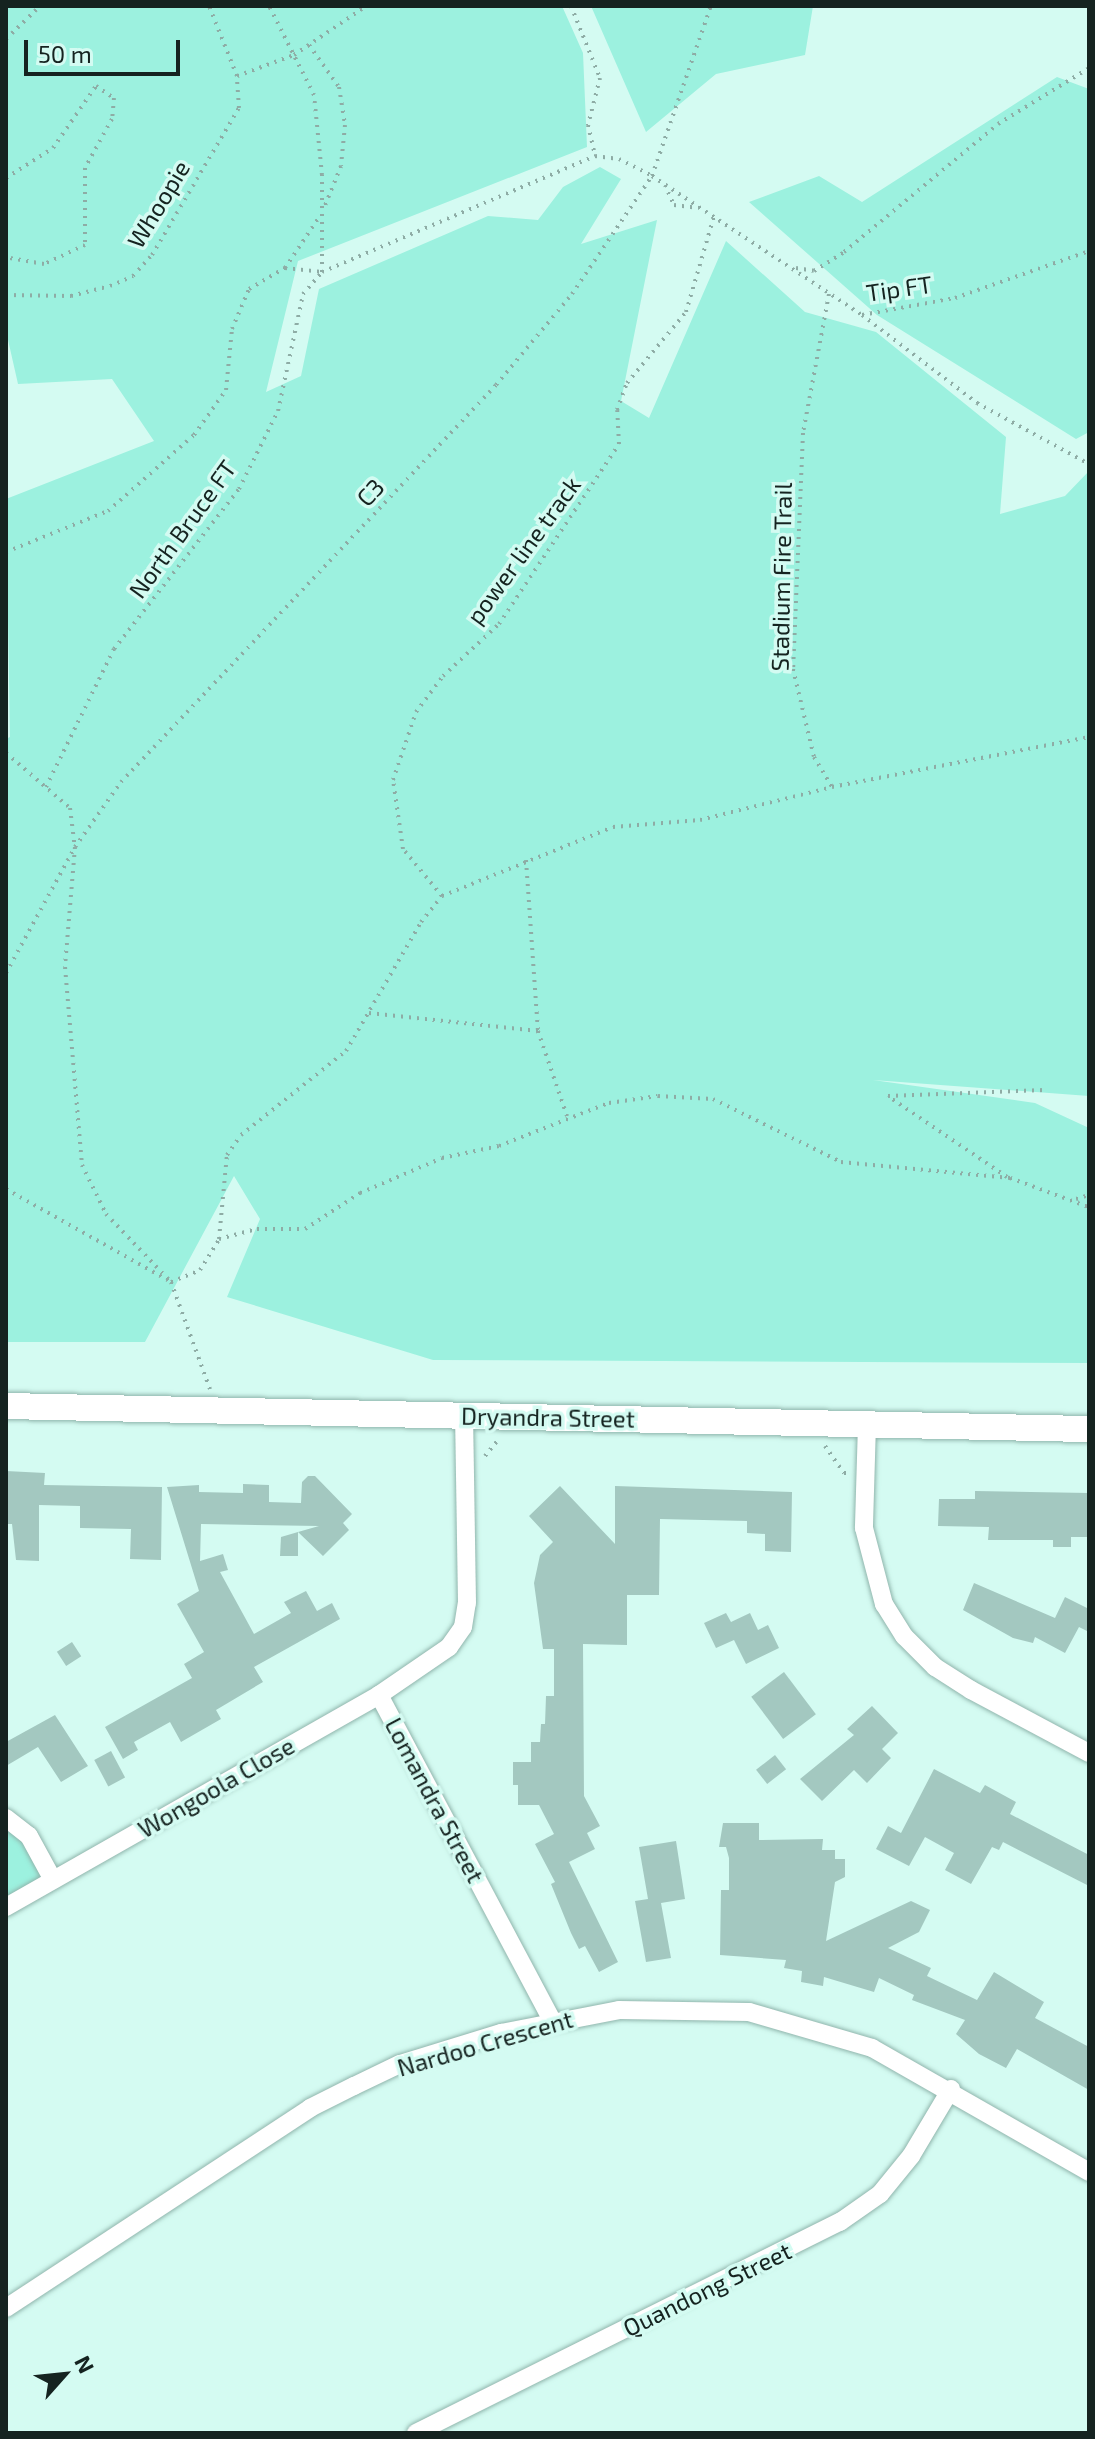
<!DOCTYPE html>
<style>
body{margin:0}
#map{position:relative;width:1095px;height:2439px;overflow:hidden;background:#d4fbf2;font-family:"Exo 2",sans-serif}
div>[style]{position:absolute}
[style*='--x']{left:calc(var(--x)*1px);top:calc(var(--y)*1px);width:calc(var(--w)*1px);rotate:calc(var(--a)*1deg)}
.green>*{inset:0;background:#9cf1df}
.building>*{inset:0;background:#a3c8c0;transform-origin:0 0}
.path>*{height:4px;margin-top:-2px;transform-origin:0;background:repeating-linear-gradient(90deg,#8eaca5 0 2px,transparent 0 8px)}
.roads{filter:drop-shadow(0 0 2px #90b5ac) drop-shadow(0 0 2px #90b5ac)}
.street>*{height:18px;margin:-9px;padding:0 9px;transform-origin:9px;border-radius:9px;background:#fff}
.secondary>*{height:26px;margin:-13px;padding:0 13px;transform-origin:13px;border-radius:13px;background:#fff}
span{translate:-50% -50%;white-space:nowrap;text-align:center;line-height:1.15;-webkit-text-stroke:7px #d4fbf2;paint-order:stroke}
.street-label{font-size:24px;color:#152320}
.frame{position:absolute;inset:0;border:8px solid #152320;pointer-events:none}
.north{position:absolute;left:24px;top:2335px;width:80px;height:80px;-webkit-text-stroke:6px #d4fbf2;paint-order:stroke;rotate:63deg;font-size:22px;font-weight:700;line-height:32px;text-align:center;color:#152320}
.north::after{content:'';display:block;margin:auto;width:28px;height:36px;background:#152320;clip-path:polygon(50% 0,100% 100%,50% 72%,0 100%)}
.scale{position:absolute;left:24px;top:40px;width:156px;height:36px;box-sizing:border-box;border:4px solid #152320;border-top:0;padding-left:10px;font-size:24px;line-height:28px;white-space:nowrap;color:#152320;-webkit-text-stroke:6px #d4fbf2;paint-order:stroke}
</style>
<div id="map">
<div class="green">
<i style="clip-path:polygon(6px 6px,562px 6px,583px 53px,587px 147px,298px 261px,266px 392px,301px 376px,319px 289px,488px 216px,538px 220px,563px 187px,600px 167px,621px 179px,581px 244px,657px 220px,621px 401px,649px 418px,726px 241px,805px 312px,876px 332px,1006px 437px,1000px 514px,1065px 496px,1089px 471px,1089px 1096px,873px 1080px,1035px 1103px,1089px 1128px,1089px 1363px,433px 1360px,227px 1297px,260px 1219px,234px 1176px,145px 1342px,6px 1342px,6px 739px,10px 737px,6px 499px,154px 441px,112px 379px,18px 384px,6px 331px)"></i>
<i style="clip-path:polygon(591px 6px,813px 6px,805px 55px,716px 74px,646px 132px)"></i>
<i style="clip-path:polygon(1057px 77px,1089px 89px,1089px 432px,1076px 439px,877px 315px,749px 202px,819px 176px,862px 202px)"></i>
<i style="clip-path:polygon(6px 1818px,53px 1880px,6px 1907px)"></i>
</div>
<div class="building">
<i style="clip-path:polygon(6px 1471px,45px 1473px,44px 1485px,162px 1487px,161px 1560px,130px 1559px,131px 1529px,80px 1528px,80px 1506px,39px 1505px,39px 1561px,16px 1560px,12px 1524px,6px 1524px)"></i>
<i style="clip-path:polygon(308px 1476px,315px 1476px,352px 1514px,343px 1523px,349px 1530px,323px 1556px,298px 1532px,319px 1526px,201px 1524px,200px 1561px,223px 1554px,228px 1570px,220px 1572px,254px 1634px,291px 1613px,284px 1602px,306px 1591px,317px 1611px,332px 1603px,340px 1619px,254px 1667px,263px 1682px,216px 1710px,221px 1719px,181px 1742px,170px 1722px,134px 1742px,138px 1750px,123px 1759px,105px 1727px,192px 1678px,184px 1664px,204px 1652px,177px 1604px,199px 1591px,167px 1487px,199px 1485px,199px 1492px,243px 1493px,243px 1484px,269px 1485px,269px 1502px,301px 1503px,302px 1482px)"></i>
<i style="clip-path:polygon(560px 1486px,615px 1544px,615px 1486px,792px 1492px,791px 1552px,765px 1551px,765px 1534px,747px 1533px,747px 1521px,660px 1519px,659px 1595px,627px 1595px,627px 1645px,583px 1644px,584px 1796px,600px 1826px,587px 1833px,595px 1849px,569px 1862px,618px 1962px,599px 1972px,585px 1946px,579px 1949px,571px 1933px,551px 1884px,555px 1882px,535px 1844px,554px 1834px,539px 1805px,518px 1805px,518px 1785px,513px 1785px,513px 1762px,531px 1762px,531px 1742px,540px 1742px,541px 1724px,545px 1724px,546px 1696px,554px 1696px,554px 1649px,543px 1649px,534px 1583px,540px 1555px,553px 1542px,529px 1516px)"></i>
<i style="clip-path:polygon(975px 1491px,1089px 1493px,1089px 1537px,1071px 1537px,1071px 1547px,1053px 1547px,1053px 1540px,988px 1540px,989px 1527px,938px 1526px,939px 1499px,975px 1499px)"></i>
<i style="clip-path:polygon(298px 1532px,298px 1556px,280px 1556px,281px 1537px)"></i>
<i style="clip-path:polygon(974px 1583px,1055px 1618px,1065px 1597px,1089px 1609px,1089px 1632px,1079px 1627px,1065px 1653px,1035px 1637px,1033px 1643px,1013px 1638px,963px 1610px)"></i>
<i style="clip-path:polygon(726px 1613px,731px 1622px,750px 1613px,758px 1630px,768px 1625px,779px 1648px,746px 1664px,734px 1640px,716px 1648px,704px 1623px)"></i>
<i style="left:72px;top:1642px;width:17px;height:18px;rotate:57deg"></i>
<i style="left:784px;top:1672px;width:53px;height:41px;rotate:53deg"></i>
<i style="clip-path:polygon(872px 1706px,898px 1733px,882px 1749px,891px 1758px,867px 1783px,854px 1770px,822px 1801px,800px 1779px,854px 1735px,847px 1729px)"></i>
<i style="clip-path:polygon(55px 1715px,88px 1766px,61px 1782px,38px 1747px,6px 1766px,6px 1742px)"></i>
<i style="left:111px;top:1751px;width:30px;height:19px;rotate:62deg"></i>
<i style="left:775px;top:1755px;width:18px;height:24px;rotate:52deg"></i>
<i style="clip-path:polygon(934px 1769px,980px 1793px,985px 1785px,1016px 1802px,1010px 1814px,1089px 1855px,1089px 1886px,1003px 1842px,999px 1850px,992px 1847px,971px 1884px,945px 1870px,954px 1853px,925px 1837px,909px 1866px,876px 1849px,888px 1826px,901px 1833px)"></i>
<i style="clip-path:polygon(723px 1823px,759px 1823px,759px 1840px,823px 1839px,822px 1850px,835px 1850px,835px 1859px,845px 1859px,845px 1877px,835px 1882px,826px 1941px,911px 1901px,930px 1910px,919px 1932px,888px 1948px,931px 1968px,927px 1976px,977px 2000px,994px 1972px,1044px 2002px,1035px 2018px,1089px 2047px,1089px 2090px,1017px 2049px,1006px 2068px,979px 2054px,956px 2034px,965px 2020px,912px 2000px,914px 1995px,879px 1978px,874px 1992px,824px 1977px,823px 1986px,801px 1982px,802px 1971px,784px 1968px,786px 1960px,720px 1955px,721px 1890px,729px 1890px,729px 1858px,726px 1847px,719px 1847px)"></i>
<i style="clip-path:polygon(676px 1841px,685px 1899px,661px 1903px,671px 1958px,646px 1962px,635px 1901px,648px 1899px,639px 1847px)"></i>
</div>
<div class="path">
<i style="--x:571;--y:6;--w:78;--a:68.1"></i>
<i style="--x:600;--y:78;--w:49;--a:104.3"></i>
<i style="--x:588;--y:125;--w:32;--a:77"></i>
<i style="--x:6;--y:39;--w:47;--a:-44.1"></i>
<i style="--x:309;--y:45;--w:52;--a:54.5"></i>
<i style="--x:339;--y:87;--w:38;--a:81"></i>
<i style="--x:345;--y:125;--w:41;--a:95.6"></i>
<i style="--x:341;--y:166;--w:45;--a:112"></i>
<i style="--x:237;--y:76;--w:61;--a:-20.2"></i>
<i style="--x:294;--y:55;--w:87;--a:-34.2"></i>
<i style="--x:6;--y:178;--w:56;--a:-32.6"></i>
<i style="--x:53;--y:148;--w:75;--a:-55.3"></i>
<i style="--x:96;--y:86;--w:22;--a:34"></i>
<i style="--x:114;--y:98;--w:21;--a:95"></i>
<i style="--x:112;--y:119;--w:56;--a:118.9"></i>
<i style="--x:85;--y:168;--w:77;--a:90"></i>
<i style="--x:85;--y:245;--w:45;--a:155.1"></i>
<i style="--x:44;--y:264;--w:39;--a:-170"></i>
<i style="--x:665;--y:185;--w:22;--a:66"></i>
<i style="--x:674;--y:205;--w:25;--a:7"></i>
<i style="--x:285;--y:268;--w:37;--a:6"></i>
<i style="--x:322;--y:272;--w:297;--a:-23"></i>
<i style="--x:595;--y:156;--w:24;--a:7"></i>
<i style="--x:619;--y:159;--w:37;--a:27"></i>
<i style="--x:652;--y:176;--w:252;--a:33.5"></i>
<i style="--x:862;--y:315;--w:95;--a:-10.4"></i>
<i style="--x:955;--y:298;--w:142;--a:-19.3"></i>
<i style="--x:796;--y:268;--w:18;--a:9"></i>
<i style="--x:814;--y:271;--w:36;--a:-32"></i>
<i style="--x:844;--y:252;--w:200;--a:-39.7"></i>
<i style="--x:998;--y:124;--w:107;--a:-31.6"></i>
<i style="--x:829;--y:294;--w:141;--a:100.6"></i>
<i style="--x:803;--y:433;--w:236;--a:92.4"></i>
<i style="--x:793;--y:669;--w:90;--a:76.6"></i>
<i style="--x:814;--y:757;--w:35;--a:59"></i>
<i style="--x:6;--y:295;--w:65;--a:0.9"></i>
<i style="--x:71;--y:296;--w:40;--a:-14.4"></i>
<i style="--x:110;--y:286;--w:25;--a:-23"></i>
<i style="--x:133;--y:276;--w:28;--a:-48"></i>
<i style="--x:152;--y:255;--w:171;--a:-59.4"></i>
<i style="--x:239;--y:108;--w:32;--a:-94"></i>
<i style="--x:237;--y:76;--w:75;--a:-111.8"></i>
<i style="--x:862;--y:315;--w:145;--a:37.4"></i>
<i style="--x:977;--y:403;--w:128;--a:28.6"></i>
<i style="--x:6;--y:552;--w:110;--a:-21.9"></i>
<i style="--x:108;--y:511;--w:115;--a:-41.5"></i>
<i style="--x:194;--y:435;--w:55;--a:-54.6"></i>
<i style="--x:226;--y:390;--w:61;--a:-84.4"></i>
<i style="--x:232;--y:329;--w:43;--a:-67"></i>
<i style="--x:249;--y:289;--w:42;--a:-30.3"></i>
<i style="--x:285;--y:268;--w:63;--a:-56.1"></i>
<i style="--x:6;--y:753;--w:84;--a:40.7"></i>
<i style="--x:70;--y:808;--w:39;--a:83"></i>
<i style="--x:75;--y:847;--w:120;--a:94.8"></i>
<i style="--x:65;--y:967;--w:199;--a:85.1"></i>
<i style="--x:82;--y:1165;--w:55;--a:63.9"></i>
<i style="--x:106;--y:1214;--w:94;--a:46.3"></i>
<i style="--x:171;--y:1282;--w:114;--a:70"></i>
<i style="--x:46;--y:787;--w:154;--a:-63.8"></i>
<i style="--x:114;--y:649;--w:203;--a:-52"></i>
<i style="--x:239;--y:489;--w:87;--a:-63.4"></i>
<i style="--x:278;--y:411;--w:120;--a:-77.9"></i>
<i style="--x:303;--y:294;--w:29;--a:-49"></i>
<i style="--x:322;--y:272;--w:97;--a:-90"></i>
<i style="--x:322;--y:175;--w:80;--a:-95.7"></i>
<i style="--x:314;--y:95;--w:100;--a:-116.8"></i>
<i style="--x:526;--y:860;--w:171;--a:86"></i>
<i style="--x:442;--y:896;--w:61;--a:-129.7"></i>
<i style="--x:403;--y:849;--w:70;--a:-98.2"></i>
<i style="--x:393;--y:780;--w:72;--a:-71.3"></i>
<i style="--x:416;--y:712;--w:45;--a:-53.1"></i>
<i style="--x:443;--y:676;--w:76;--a:-42.9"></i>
<i style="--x:499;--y:624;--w:216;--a:-56.3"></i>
<i style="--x:619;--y:444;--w:34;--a:-93"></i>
<i style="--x:617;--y:410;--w:29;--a:-70"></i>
<i style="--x:627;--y:383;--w:92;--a:-50.3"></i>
<i style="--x:686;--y:312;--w:100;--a:-73.7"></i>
<i style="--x:6;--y:973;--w:144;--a:-61.3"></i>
<i style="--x:75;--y:847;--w:80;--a:-54.7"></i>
<i style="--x:121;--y:782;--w:546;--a:-46.63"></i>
<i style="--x:496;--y:385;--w:119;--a:-50.1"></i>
<i style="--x:572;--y:294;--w:143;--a:-55.9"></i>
<i style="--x:652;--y:176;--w:180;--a:-70.9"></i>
<i style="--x:369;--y:1013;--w:170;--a:6.1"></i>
<i style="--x:538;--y:1031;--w:90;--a:71.2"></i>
<i style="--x:1007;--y:1177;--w:144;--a:-145.8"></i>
<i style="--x:888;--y:1096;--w:157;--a:-2.2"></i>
<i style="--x:6;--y:1189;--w:189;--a:29.4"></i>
<i style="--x:171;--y:1282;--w:31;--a:-22"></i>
<i style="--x:200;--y:1270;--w:36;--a:-58"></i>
<i style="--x:219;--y:1239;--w:84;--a:-84.6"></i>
<i style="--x:227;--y:1155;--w:24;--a:-55"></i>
<i style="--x:241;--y:1135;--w:134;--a:-38.7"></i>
<i style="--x:346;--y:1051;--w:149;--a:-59.8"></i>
<i style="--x:421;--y:922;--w:33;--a:-51"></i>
<i style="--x:442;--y:896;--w:184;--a:-22"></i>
<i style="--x:613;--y:827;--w:87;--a:-4.6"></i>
<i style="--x:700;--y:820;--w:136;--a:-14"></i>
<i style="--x:832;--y:787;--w:262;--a:-11"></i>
<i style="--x:1076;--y:1199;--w:14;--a:-17"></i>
<i style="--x:219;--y:1239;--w:39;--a:-15"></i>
<i style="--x:257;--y:1229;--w:48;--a:0"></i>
<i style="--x:305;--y:1229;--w:66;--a:-33.2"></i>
<i style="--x:360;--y:1193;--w:89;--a:-23.1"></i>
<i style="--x:442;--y:1158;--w:58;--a:-11.9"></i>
<i style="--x:499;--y:1146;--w:118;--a:-21.4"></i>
<i style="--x:609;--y:1103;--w:49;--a:-8.1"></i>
<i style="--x:658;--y:1096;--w:55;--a:3.1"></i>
<i style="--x:713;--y:1099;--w:143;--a:26.2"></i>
<i style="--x:841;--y:1162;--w:170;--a:5.4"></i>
<i style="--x:1010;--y:1178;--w:84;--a:20.2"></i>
<i style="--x:825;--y:1446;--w:33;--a:55"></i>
<i style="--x:844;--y:1473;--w:6;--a:0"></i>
<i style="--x:485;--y:1456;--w:22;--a:-51"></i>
</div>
<div class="roads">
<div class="street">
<i style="--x:867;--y:1424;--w:104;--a:91.7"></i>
<i style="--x:864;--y:1528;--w:79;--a:75.3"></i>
<i style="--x:884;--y:1604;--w:38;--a:58"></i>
<i style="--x:904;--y:1636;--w:44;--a:45"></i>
<i style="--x:935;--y:1667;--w:43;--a:32.6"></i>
<i style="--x:971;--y:1690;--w:134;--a:28.1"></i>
<i style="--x:379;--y:1695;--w:367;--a:62"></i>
<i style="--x:6;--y:1818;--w:29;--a:38"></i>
<i style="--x:29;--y:1836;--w:50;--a:61.4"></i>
<i style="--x:6;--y:1907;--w:429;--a:-29.6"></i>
<i style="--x:379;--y:1695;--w:85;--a:-34.4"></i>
<i style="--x:449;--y:1647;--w:24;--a:-55"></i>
<i style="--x:463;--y:1627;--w:24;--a:-81"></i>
<i style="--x:467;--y:1603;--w:188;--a:-90.9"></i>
<i style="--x:6;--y:2308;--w:364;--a:-33.3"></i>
<i style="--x:310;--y:2108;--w:49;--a:-26.6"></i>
<i style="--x:354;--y:2086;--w:51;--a:-25.6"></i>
<i style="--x:400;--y:2064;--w:106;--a:-17.1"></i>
<i style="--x:501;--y:2033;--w:120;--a:-11"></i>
<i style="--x:619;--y:2010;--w:130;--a:0.9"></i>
<i style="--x:749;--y:2012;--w:128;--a:16.3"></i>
<i style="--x:872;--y:2048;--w:250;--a:29.7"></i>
<i style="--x:416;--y:2433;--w:474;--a:-26.5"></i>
<i style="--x:840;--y:2222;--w:49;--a:-35"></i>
<i style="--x:880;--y:2194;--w:49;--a:-50.8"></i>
<i style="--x:911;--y:2156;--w:78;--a:-59.2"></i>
</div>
<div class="secondary">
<i style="--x:6;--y:1406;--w:1083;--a:1.22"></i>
</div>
</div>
<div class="street-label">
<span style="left:158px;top:204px;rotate:-59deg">Whoopie</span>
<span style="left:899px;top:288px;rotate:-8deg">Tip FT</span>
<span style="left:370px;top:492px;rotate:-47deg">C3</span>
<span style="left:182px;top:529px;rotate:-54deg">North Bruce FT</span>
<span style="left:523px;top:550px;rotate:-54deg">power line track</span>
<span style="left:781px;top:577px;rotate:-89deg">Stadium Fire Trail</span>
<span style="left:548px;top:1417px;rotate:1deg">Dryandra Street</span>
<span style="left:216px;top:1787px;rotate:-30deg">Wongoola Close</span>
<span style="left:435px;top:1800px;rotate:62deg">Lomandra Street</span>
<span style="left:485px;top:2043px;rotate:-16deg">Nardoo Crescent</span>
<span style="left:707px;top:2289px;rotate:-26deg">Quandong Street</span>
</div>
<div class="frame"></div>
<div class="north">N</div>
<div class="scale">50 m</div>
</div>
